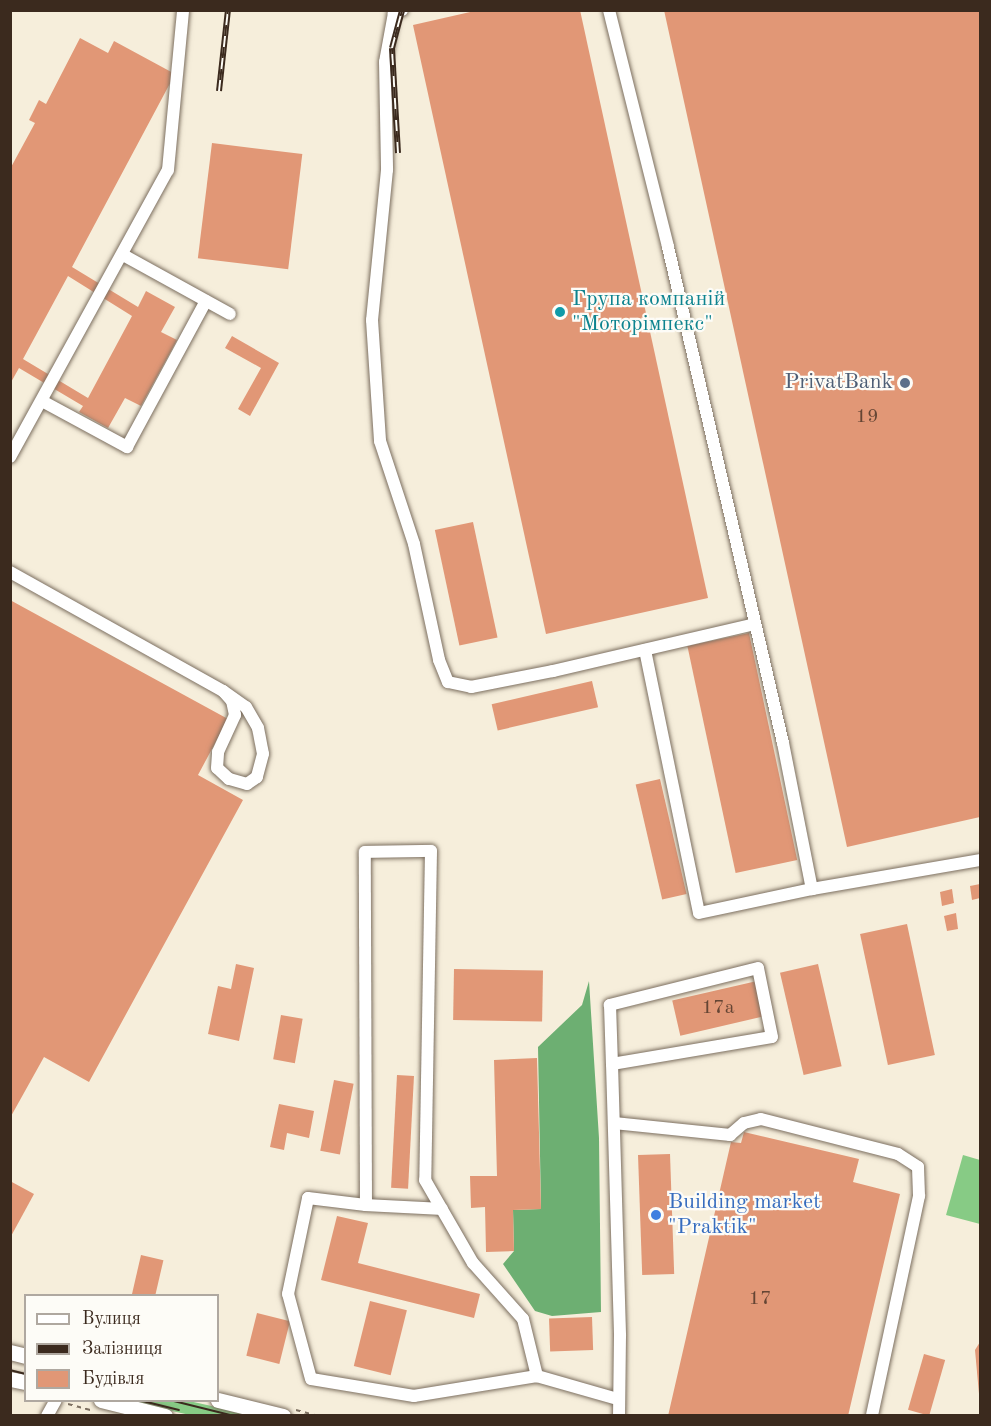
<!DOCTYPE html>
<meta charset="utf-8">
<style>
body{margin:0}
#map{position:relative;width:991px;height:1426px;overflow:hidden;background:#f6eedb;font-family:"Old Standard TT",serif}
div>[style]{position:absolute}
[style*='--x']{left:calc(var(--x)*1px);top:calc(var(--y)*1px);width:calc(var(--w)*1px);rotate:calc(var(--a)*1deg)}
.green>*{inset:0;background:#87cb85}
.forest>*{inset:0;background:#6daf72}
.building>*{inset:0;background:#e19776;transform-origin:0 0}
.path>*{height:2px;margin-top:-1px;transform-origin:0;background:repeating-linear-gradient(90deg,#7c6f60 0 4.5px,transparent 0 9px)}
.roads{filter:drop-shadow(0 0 2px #7c6f60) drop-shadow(0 0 2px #7c6f60)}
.minor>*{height:12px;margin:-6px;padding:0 6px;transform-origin:6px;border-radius:6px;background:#fff}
.major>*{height:15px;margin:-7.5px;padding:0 7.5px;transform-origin:7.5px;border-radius:7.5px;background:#fff}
.tram>*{height:1.5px;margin:-0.75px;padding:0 0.75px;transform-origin:0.75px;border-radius:0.75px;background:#3b2a1e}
.rail>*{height:6px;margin-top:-3px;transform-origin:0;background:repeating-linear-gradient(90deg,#fdfcf7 0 11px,#3b2a1e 0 22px);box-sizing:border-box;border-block:2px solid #3b2a1e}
.dots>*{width:16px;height:16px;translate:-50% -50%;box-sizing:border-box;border:3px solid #fdfcf7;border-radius:50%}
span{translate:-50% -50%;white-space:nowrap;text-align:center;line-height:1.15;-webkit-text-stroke:4.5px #fdfcf7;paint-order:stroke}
.number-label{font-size:20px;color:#644534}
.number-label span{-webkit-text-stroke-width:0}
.culture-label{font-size:22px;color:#0d838f}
.left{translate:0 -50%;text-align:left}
.service-label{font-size:22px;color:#4e5e75}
.right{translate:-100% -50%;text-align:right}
.shop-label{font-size:22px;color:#366cbe}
.frame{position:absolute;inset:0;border:12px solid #3b2a1e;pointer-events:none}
.legend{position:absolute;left:24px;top:1294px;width:195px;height:108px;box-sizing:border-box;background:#fdfcf7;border:2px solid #afa8a0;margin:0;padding:8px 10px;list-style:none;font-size:18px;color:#3b2a1e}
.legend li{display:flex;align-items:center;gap:12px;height:30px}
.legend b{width:30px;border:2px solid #afa8a0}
</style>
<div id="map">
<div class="green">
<i style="clip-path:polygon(963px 1155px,980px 1160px,980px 1224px,946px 1215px)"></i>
<i style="clip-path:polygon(127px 1401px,189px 1401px,252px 1415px,190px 1415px)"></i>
</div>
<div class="forest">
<i style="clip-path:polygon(589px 981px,599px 1138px,601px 1312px,552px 1316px,535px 1311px,503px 1264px,514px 1251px,513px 1210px,541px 1209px,538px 1047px,582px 1005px)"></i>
</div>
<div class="building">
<i style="clip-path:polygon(479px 10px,580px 10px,708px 598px,546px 634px,413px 25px)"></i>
<i style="clip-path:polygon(664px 10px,979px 10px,980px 817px,847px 847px)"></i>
<i style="clip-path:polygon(evenodd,80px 38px,108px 53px,114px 41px,175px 74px,72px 267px,138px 307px,146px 291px,175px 307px,161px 332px,177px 340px,141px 406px,125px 398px,108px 428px,79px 412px,83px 406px,19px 368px,10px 384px,10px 169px,35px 123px,29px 120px,39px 100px,46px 104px,80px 38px,68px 276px,132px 316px,88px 398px,23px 359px,68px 276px)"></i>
<i style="left:212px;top:143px;width:91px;height:116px;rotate:7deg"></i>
<i style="clip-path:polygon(232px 336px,279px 363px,250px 416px,238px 409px,261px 368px,225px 348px)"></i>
<i style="left:473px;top:522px;width:118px;height:39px;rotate:78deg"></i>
<i style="clip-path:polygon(10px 600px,228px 719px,198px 775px,243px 800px,89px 1082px,44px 1057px,10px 1118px)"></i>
<i style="left:749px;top:633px;width:232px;height:63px;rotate:78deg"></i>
<i style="left:592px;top:681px;width:27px;height:103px;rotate:77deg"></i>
<i style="left:660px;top:779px;width:118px;height:25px;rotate:77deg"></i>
<i style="clip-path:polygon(980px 884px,980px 898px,972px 900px,970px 886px)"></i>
<i style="clip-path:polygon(952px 889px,954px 903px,942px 906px,940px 892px)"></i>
<i style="clip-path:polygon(956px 913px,958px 929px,947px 931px,944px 916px)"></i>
<i style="left:907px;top:924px;width:134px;height:48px;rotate:78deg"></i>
<i style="clip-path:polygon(236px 964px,254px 968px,239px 1041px,208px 1034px,218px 986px,231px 989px)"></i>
<i style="left:818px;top:964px;width:105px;height:39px;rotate:77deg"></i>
<i style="left:454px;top:969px;width:89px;height:51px;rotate:1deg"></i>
<i style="left:757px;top:981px;width:36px;height:87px;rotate:77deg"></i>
<i style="left:281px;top:1015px;width:22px;height:45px;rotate:10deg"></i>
<i style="clip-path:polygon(537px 1058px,541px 1209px,513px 1210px,514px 1251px,486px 1252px,485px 1207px,471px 1208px,470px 1176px,497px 1176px,494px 1060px)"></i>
<i style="left:397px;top:1075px;width:17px;height:113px;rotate:3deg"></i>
<i style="left:334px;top:1080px;width:20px;height:72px;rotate:11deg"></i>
<i style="clip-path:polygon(279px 1104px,314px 1111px,309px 1138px,287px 1133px,284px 1150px,270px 1147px)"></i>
<i style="clip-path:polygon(744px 1132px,859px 1159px,853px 1182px,900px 1194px,848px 1416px,668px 1416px,731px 1142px,741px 1143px)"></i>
<i style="left:670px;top:1154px;width:120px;height:32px;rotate:88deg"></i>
<i style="clip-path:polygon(10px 1181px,34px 1194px,10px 1238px)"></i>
<i style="clip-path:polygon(337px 1216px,368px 1223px,358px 1263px,480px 1294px,474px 1318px,321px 1280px)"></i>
<i style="left:141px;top:1255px;width:23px;height:42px;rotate:13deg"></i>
<i style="left:370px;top:1301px;width:38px;height:67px;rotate:14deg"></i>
<i style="left:257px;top:1313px;width:34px;height:44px;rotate:14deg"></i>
<i style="left:592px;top:1317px;width:33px;height:43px;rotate:88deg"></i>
<i style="clip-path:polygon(980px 1342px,980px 1394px,979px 1394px,975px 1350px)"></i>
<i style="left:924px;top:1354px;width:22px;height:58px;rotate:16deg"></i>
</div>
<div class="path">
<i style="--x:68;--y:1404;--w:24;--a:15"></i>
<i style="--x:296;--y:1410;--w:24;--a:15"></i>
</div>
<div class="roads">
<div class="minor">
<i style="--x:402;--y:10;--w:9;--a:159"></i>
<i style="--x:394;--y:13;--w:50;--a:100.4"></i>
<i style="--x:385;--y:62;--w:108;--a:88.9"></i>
<i style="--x:387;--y:170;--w:151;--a:95.7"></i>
<i style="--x:372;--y:320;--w:121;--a:86.2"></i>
<i style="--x:380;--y:441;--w:108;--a:71.7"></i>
<i style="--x:414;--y:544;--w:119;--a:77.8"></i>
<i style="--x:439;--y:660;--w:24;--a:68"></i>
<i style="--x:448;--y:682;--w:24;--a:12"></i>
<i style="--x:471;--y:687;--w:84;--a:-11"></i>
<i style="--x:553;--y:671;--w:207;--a:-13.1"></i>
<i style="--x:609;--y:10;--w:244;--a:76"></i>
<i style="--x:668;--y:247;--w:509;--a:76.95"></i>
<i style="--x:783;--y:743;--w:149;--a:78.8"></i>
<i style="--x:123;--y:255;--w:122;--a:28.9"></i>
<i style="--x:42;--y:401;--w:97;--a:28.4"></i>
<i style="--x:127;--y:447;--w:166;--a:-61.6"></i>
<i style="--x:10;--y:457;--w:328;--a:-61.2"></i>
<i style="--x:168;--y:170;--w:161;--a:-84.6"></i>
<i style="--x:10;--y:572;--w:244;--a:29.2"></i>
<i style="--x:223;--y:691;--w:28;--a:35"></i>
<i style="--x:246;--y:707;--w:24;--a:60"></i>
<i style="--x:258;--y:728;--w:26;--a:79"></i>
<i style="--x:263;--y:754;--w:24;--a:105"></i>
<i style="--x:257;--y:777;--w:12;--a:145"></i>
<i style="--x:247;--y:784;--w:19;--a:-164"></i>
<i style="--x:229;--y:779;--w:16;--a:-137"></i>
<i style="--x:217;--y:768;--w:16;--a:-86"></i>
<i style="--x:218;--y:752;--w:41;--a:-65.3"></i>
<i style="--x:235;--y:715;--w:14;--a:-102"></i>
<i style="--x:232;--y:701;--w:13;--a:-132"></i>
<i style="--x:645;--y:650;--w:268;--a:78.4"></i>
<i style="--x:699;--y:913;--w:116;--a:-12"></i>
<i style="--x:812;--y:889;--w:170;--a:-9.8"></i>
<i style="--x:612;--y:1064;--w:162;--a:-9.6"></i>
<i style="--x:772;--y:1037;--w:70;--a:-101.5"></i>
<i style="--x:758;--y:968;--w:153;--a:166"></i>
<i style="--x:610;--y:1005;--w:59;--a:88.1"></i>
<i style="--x:612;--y:1064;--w:272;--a:88.3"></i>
<i style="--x:620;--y:1336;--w:80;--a:90.7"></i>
<i style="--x:614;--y:1123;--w:117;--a:5.9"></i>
<i style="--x:730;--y:1135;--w:18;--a:-41"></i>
<i style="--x:744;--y:1123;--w:17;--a:-13"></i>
<i style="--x:761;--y:1119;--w:141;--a:14.3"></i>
<i style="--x:898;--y:1154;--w:24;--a:33"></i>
<i style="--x:918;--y:1167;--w:29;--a:88"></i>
<i style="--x:919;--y:1196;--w:225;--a:102.1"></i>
<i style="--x:366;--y:1205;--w:76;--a:3"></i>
<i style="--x:537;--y:1376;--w:125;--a:170.8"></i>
<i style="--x:414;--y:1396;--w:104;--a:-170.6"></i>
<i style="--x:311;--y:1379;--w:88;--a:-105.1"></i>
<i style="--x:288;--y:1294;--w:98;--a:-78.2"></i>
<i style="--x:308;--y:1198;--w:58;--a:6.9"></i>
<i style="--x:366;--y:1205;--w:353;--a:-90.2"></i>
<i style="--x:365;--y:852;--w:66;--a:-0.9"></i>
<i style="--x:431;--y:851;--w:329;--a:91"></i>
<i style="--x:425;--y:1180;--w:96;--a:60"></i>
<i style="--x:473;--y:1263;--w:75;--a:48.2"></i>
<i style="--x:523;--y:1319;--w:59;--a:76.2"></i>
<i style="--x:537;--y:1376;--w:84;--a:15.9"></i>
<i style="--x:47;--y:1416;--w:18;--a:-61"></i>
</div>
<div class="major">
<i style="--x:10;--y:1352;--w:16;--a:14"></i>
<i style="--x:10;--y:1379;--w:16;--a:11"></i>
<i style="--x:101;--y:1400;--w:66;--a:14"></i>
<i style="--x:218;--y:1400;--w:67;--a:13.8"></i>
</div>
</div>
<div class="tram">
<i style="--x:10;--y:1370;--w:16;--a:14"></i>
<i style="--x:139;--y:1400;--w:41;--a:14"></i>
<i style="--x:170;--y:1400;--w:66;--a:14"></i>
</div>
<div class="rail">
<i style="--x:219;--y:91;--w:81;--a:-83.7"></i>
<i style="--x:398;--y:153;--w:105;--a:-93.3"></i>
<i style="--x:392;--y:48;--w:39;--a:-75"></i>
</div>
<div class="dots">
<i style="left:560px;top:312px;background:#0f9aa8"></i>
<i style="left:905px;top:383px;background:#5c6f8a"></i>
<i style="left:656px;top:1215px;background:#3f7fe0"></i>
</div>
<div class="number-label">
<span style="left:867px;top:417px">19</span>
<span style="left:718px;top:1008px">17а</span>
<span style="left:760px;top:1299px">17</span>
</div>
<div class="culture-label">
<span class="left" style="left:572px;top:312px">Група компаній<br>"Моторімпекс"</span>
</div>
<div class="service-label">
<span class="right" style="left:893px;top:383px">PrivatBank</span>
</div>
<div class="shop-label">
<span class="left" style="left:668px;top:1215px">Building market<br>"Praktik"</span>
</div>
<div class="frame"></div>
<ul class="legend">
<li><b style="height:8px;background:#fff"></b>Вулиця</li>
<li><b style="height:8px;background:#3b2a1e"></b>Залізниця</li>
<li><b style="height:16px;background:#e19776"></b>Будівля</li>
</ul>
</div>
